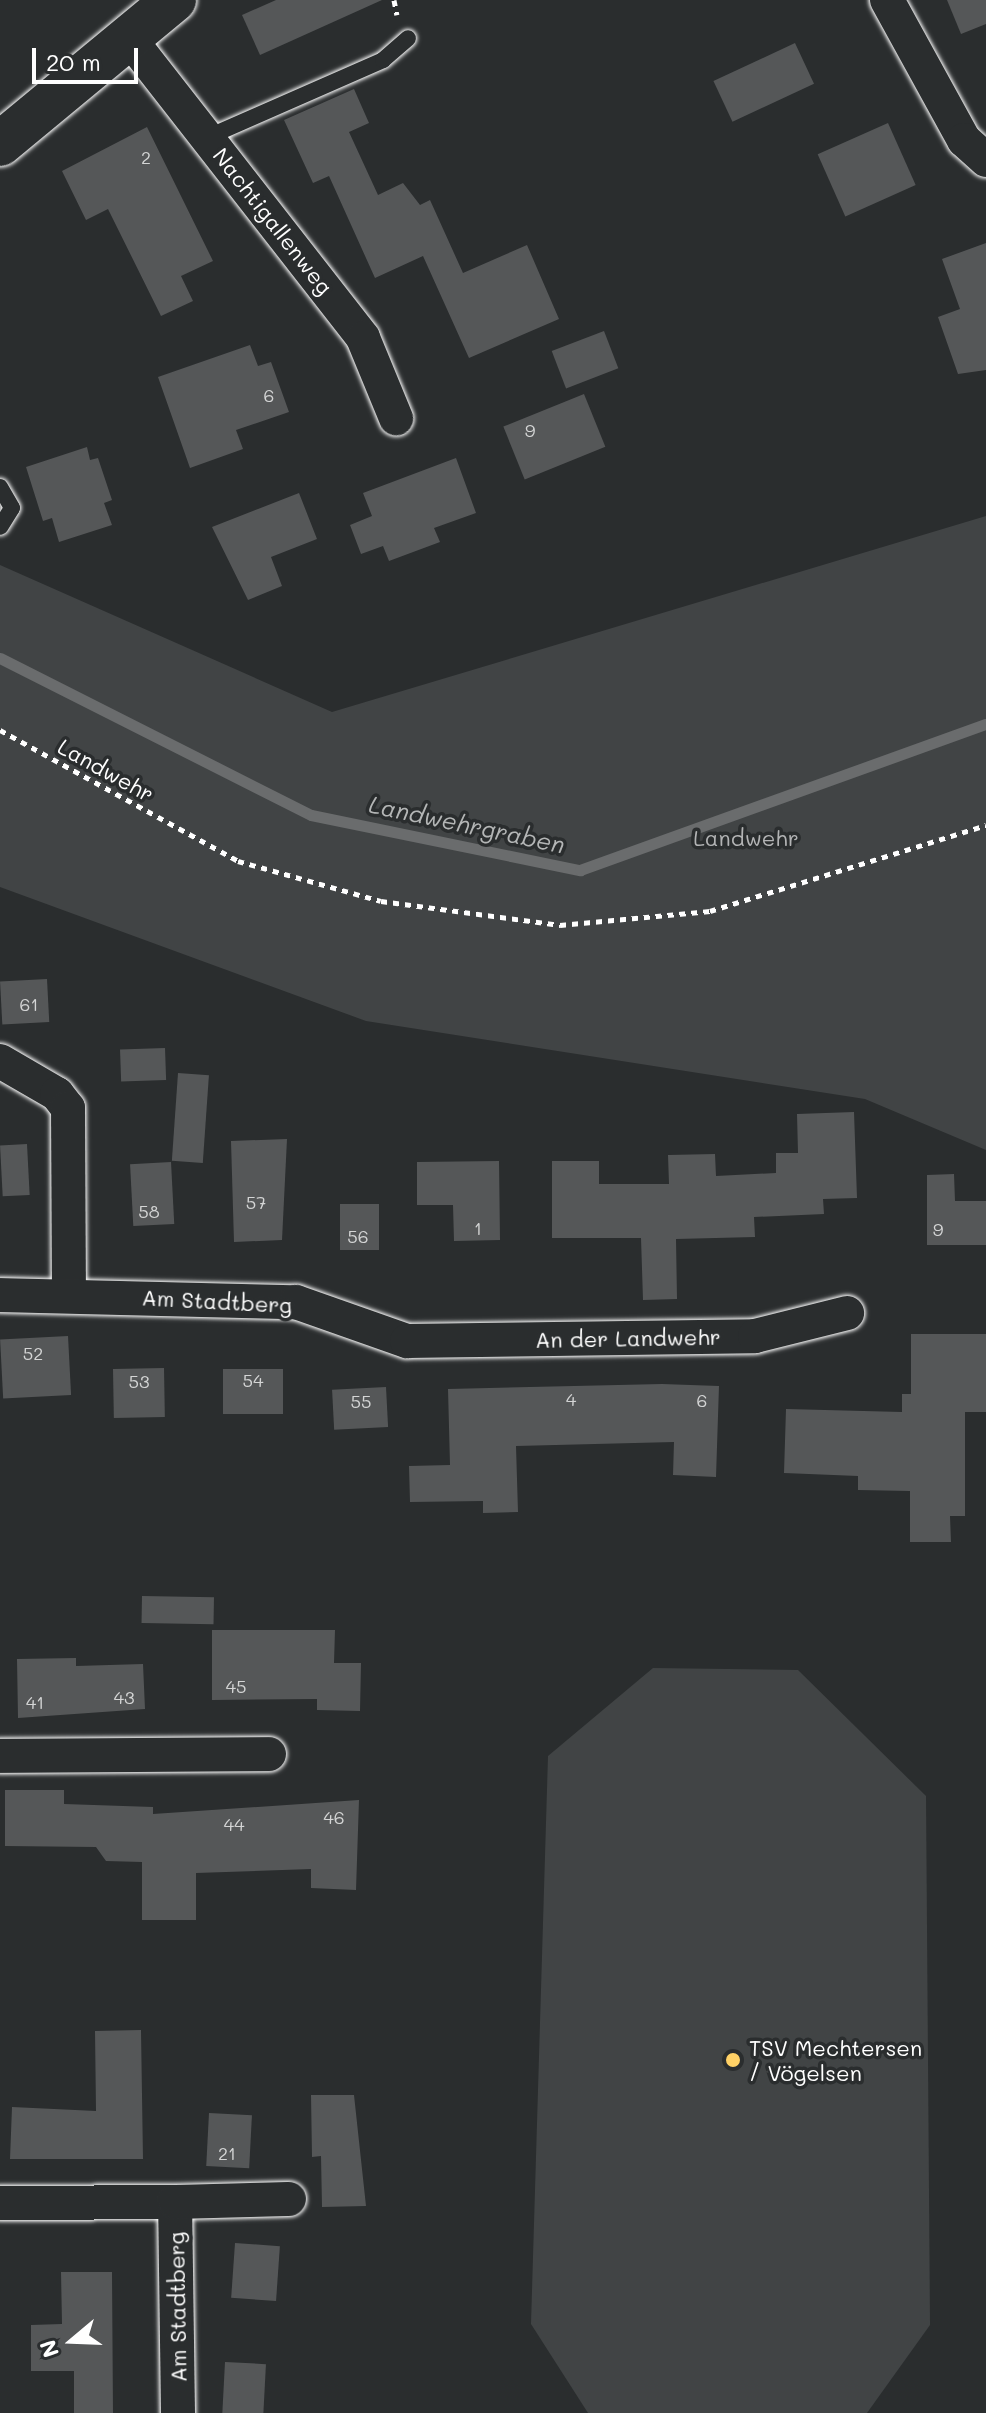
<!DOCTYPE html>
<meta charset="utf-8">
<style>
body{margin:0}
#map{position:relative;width:986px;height:2413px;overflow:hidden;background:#2a2d2e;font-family:Mali,sans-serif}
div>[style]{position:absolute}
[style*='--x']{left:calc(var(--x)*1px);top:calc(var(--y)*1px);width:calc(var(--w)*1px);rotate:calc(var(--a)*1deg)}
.green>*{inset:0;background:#414445}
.stream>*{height:11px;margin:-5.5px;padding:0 5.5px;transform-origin:5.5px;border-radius:5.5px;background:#6a6c6d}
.building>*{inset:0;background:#555758;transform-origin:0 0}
.path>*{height:5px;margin-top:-2.5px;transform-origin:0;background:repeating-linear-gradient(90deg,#fff 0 6px,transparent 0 12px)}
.roads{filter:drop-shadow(0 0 2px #fff) drop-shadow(0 0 2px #fff)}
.lane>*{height:16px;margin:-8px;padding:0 8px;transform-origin:8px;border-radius:8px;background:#2a2d2e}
.street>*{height:34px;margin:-17px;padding:0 17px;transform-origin:17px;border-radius:17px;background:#2a2d2e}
.secondary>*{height:44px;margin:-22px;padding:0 22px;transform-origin:22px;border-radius:22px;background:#2a2d2e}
.dots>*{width:22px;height:22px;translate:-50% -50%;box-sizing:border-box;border:4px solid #2a2d2e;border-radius:50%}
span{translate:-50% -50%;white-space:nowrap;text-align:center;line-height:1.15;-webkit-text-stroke:7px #2a2d2e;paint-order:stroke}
.number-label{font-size:18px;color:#d4d5d5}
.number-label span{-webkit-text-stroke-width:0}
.street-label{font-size:22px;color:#fff}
.park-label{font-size:22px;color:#b3b4b5}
.poi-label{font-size:22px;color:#fff}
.left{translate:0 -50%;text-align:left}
.water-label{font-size:24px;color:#b4b6b6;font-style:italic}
.north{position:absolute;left:32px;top:2301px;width:80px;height:80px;-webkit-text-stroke:6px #2a2d2e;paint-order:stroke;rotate:251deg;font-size:22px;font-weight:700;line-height:32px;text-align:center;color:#fff}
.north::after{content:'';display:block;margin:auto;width:28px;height:36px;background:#fff;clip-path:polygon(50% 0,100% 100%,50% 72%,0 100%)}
.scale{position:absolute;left:32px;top:48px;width:106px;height:36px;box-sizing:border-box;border:4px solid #fff;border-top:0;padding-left:10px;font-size:24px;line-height:28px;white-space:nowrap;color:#fff;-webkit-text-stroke:6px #2a2d2e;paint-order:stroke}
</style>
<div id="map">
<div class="green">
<i style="clip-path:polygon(986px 516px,986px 1150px,865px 1099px,366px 1021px,0 887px,0 565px,332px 712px)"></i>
<i style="clip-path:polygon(653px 1668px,798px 1670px,926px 1796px,930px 2325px,867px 2413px,588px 2413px,531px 2324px,548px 1756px)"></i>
</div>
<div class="stream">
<i style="--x:0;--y:658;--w:348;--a:26.8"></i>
<i style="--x:311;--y:815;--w:275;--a:11.6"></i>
<i style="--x:580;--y:870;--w:431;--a:-19.8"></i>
</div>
<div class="building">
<i style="clip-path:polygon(276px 0,382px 0,260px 55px,242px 15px)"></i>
<i style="clip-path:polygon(947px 0,986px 0,986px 24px,961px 34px)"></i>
<i style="left:795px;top:43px;width:45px;height:90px;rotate:65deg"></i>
<i style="clip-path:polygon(354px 89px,369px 123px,349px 132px,378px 195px,403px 183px,420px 205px,430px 200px,463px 273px,527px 245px,559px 319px,469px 358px,423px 256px,375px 278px,329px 176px,313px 183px,284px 120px)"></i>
<i style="left:888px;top:123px;width:68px;height:77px;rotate:66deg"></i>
<i style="clip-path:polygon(147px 127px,213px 261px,181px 276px,193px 301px,161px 316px,108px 209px,86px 220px,62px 171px)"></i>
<i style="clip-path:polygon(986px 243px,986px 370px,958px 374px,938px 317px,960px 309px,942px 259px)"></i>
<i style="left:604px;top:331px;width:40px;height:56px;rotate:69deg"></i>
<i style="clip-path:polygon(250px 345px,258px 366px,271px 362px,289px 412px,236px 430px,243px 449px,190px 468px,158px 377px)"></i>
<i style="left:584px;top:394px;width:57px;height:87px;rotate:68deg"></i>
<i style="clip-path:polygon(87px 447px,90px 460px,98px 458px,112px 500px,104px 503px,112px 525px,59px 542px,52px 518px,43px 521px,26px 467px)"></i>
<i style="clip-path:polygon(456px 458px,476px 513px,434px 528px,440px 542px,389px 561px,383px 546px,361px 554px,350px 525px,372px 516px,363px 493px)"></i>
<i style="clip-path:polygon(299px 493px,317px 539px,271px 557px,282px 586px,248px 600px,212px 527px)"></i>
<i style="left:47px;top:979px;width:43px;height:47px;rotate:87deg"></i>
<i style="left:165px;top:1048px;width:32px;height:45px;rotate:88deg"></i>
<i style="left:178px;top:1073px;width:31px;height:88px;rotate:4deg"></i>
<i style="clip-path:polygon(854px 1112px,857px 1198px,823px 1199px,824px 1214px,754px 1217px,755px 1237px,676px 1239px,677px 1299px,643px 1300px,641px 1238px,552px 1238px,552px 1161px,599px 1161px,599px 1184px,669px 1184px,668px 1155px,715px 1154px,716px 1176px,776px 1173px,776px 1153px,798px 1153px,797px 1114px)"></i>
<i style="clip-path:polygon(287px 1139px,282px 1240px,234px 1242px,231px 1141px)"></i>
<i style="left:27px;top:1144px;width:51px;height:27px;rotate:87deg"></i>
<i style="clip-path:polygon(499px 1161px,500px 1240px,454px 1241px,453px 1205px,417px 1205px,417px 1162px)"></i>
<i style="left:171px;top:1162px;width:62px;height:41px;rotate:87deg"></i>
<i style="clip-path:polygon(954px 1174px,955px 1201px,986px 1201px,986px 1245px,927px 1245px,927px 1175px)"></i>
<i style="left:340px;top:1204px;width:39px;height:46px"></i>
<i style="clip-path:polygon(911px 1334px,986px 1334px,986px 1412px,965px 1412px,965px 1516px,950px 1516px,951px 1542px,910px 1542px,910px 1491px,858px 1490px,858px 1476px,784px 1473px,786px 1409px,902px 1412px,902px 1394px,911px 1394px)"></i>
<i style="left:68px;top:1336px;width:59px;height:68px;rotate:87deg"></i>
<i style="left:164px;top:1368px;width:49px;height:51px;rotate:89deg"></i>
<i style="left:223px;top:1369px;width:60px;height:45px"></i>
<i style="clip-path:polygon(662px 1384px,719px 1386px,716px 1477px,673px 1475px,674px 1442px,516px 1446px,518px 1512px,483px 1513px,483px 1501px,410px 1502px,409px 1466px,450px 1465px,448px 1389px)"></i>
<i style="left:386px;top:1387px;width:40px;height:54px;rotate:87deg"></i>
<i style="left:142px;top:1596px;width:72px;height:27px;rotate:1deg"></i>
<i style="clip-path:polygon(212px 1630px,335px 1630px,334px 1663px,361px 1663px,360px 1711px,317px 1710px,317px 1699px,212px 1700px)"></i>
<i style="clip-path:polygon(76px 1658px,76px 1666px,143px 1664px,145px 1709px,18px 1718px,17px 1659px)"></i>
<i style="clip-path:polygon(5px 1790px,64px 1790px,64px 1804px,153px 1807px,153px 1814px,359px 1800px,356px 1890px,311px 1888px,311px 1869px,196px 1873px,196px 1920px,142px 1920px,142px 1862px,106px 1861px,96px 1847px,5px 1846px)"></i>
<i style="clip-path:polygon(141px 2030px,143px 2159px,10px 2159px,12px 2107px,96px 2111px,95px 2031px)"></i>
<i style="clip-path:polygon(311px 2095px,354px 2095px,366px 2206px,322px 2207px,321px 2156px,312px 2157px)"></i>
<i style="left:209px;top:2113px;width:43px;height:53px;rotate:3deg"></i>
<i style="left:235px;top:2243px;width:45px;height:55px;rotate:4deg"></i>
<i style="clip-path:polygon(61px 2272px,112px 2272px,113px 2413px,74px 2413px,74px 2371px,31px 2371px,31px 2325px,62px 2324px)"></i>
<i style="left:225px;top:2362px;width:41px;height:51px;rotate:3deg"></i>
</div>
<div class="path">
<i style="--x:394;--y:0;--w:15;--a:79"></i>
<i style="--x:0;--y:730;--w:272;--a:28.8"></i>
<i style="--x:238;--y:861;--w:148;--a:15.6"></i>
<i style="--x:381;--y:901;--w:181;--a:7.6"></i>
<i style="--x:560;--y:925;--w:151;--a:-5.3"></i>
<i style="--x:710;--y:911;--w:289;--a:-17.3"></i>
</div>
<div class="roads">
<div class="lane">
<i style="--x:208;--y:137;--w:191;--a:-23.7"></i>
<i style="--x:383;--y:60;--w:33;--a:-41"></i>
<i style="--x:0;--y:487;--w:24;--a:60"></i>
<i style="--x:12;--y:508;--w:22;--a:122"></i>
</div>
<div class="street">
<i style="--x:887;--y:0;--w:160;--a:61.2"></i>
<i style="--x:964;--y:140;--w:30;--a:42"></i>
<i style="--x:129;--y:38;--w:380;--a:52"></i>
<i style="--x:363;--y:338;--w:87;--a:67.6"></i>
<i style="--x:0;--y:1061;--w:66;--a:30.1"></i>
<i style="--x:57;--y:1094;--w:18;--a:52"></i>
<i style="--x:68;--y:1108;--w:186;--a:89.7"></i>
<i style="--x:0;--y:1295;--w:296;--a:1.4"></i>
<i style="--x:296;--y:1302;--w:118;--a:19.4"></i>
<i style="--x:407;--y:1341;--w:348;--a:-0.8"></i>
<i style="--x:755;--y:1336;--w:95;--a:-14"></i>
<i style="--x:0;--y:1756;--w:269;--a:-0.4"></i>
<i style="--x:0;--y:2203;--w:175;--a:-0.3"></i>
<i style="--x:178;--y:2413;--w:211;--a:-90.8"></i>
<i style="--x:175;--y:2202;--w:114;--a:-1.5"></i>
</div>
<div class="secondary">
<i style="--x:0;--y:144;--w:226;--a:-39.6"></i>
</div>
</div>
<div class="dots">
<i style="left:733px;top:2060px;background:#ffd166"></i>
</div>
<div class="number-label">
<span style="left:146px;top:157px">2</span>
<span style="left:269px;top:395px">6</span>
<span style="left:530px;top:430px">9</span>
<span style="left:29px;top:1004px">61</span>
<span style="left:256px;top:1202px">57</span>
<span style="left:149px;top:1211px">58</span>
<span style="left:478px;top:1228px">1</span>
<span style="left:938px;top:1229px">9</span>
<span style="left:358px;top:1236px">56</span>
<span style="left:33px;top:1353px">52</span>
<span style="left:253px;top:1380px">54</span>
<span style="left:139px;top:1381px">53</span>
<span style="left:571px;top:1399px">4</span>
<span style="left:702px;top:1400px">6</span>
<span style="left:361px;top:1401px">55</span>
<span style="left:236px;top:1686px">45</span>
<span style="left:124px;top:1697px">43</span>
<span style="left:35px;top:1702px">41</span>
<span style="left:334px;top:1817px">46</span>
<span style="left:234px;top:1824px">44</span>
<span style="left:227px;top:2153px">21</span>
</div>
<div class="street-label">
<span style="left:273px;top:221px;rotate:52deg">Nachtigallenweg</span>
<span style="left:106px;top:770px;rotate:29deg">Landwehr</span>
<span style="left:217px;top:1301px;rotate:3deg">Am Stadtberg</span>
<span style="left:628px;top:1338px;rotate:-1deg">An der Landwehr</span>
<span style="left:177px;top:2307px;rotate:-91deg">Am Stadtberg</span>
</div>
<div class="park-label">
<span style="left:746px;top:838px">Landwehr</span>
</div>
<div class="poi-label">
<span class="left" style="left:749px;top:2060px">TSV Mechtersen<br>/ Vögelsen</span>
</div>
<div class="water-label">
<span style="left:467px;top:824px;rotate:12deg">Landwehrgraben</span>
</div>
<div class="north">N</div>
<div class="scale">20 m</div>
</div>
